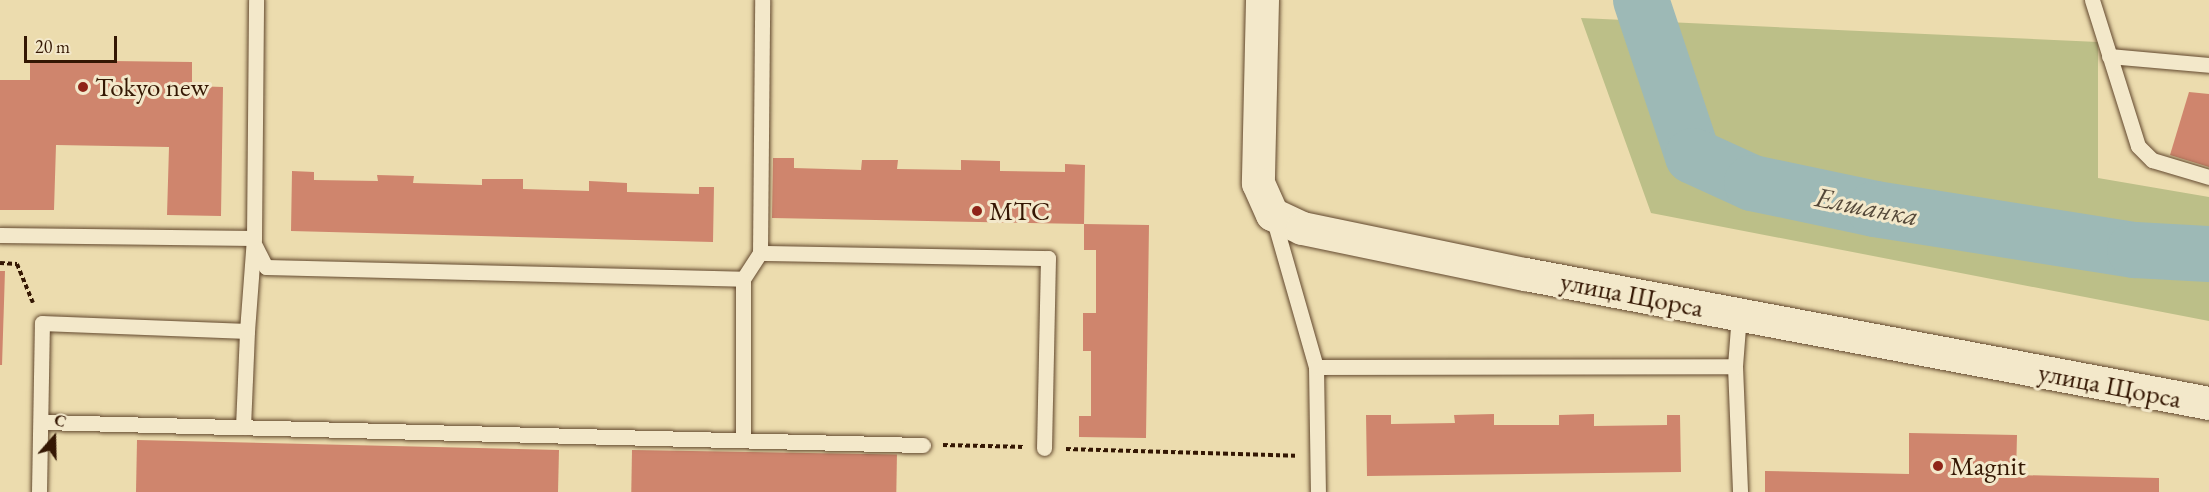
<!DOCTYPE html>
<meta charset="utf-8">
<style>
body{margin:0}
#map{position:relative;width:2209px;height:492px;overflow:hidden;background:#ecdcae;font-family:"EB Garamond",serif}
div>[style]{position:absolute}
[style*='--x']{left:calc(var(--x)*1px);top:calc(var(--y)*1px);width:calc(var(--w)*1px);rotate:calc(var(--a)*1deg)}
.green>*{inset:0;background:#bcbf88}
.river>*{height:56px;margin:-28px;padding:0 28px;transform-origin:28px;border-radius:28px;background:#9db9b6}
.building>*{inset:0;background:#cf856d;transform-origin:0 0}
.path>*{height:4px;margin-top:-2px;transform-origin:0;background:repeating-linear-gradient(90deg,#341703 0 4.5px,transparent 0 7.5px)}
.roads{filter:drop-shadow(0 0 2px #62482e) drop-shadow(0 0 2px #62482e)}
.service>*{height:15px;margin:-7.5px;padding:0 7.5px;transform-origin:7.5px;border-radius:7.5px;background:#f3e8ca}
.tertiary>*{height:33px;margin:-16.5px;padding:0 16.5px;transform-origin:16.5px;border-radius:16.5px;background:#f3e8ca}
.dots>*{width:16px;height:16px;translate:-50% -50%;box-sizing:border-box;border:3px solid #f3e8ca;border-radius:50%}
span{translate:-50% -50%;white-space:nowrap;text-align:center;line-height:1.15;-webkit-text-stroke:6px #f3e8ca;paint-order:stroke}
.poi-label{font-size:27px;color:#341703}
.left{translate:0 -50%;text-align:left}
.street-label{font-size:27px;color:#341703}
.water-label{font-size:28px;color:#544839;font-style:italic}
.north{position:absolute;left:24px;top:408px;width:60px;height:60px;-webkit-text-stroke:4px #f3e8ca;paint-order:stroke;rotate:20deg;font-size:16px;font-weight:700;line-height:24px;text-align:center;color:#341703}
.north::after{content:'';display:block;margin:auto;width:21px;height:27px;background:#341703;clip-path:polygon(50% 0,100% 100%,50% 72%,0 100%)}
.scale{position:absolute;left:24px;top:36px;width:93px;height:27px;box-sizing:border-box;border:3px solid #341703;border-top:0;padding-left:8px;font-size:18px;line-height:21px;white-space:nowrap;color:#341703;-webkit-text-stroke:4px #f3e8ca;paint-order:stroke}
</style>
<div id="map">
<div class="green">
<i style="clip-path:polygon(1581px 18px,2098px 42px,2098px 178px,2209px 197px,2209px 321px,1651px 213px)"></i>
</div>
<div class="river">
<i style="--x:1641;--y:0;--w:164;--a:71.6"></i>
<i style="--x:1693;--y:156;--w:65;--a:24.6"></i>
<i style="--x:1752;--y:183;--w:126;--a:11.9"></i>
<i style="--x:1875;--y:209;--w:263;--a:9"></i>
<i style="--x:2135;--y:250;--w:74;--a:3.1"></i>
</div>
<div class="building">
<i style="clip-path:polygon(30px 60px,192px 62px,192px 86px,223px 87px,221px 216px,167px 215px,169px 147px,56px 145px,54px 210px,0 210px,0 80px,30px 80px)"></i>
<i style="clip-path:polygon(2189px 92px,2209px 94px,2209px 167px,2170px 155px)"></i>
<i style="clip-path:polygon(773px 158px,794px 158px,794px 168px,861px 170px,862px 160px,898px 160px,897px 169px,961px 170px,961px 160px,1000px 161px,1000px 171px,1065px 172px,1065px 164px,1085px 165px,1084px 224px,772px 218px)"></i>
<i style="clip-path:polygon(292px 171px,314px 172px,314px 180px,378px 181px,377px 175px,414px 176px,413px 183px,482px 185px,482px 179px,523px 179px,523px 189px,589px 191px,589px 181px,627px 183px,627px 192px,699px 194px,699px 187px,714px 187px,713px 242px,291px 231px)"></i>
<i style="clip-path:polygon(1084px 224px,1149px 225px,1146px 438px,1079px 437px,1079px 416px,1091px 416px,1091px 351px,1083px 351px,1083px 313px,1096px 313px,1096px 250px,1084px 250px)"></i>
<i style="clip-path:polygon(0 271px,5px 271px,2px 365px,0 365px)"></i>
<i style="clip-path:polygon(1494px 414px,1494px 425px,1559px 425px,1559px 415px,1594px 414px,1594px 426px,1667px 425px,1667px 415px,1680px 415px,1681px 472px,1367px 476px,1366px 415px,1391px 415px,1391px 424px,1455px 423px,1454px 415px)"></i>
<i style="clip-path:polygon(1909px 433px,2017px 435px,2016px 475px,2159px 478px,2159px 492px,1765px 492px,1765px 471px,1909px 474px)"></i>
<i style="clip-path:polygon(137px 440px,559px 450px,558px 492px,136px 492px)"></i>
<i style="left:632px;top:450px;width:265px;height:42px;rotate:1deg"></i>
</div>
<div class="path">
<i style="--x:0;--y:263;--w:17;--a:3"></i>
<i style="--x:17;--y:264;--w:42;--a:67.7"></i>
<i style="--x:943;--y:445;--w:80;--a:1.4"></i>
<i style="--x:1066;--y:449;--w:230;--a:1.7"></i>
</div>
<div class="roads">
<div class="service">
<i style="--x:2092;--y:0;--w:153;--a:72.5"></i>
<i style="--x:2138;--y:146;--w:20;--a:45"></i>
<i style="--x:2152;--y:160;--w:59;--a:16.6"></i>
<i style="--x:2109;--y:56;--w:100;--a:5.1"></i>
<i style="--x:1273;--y:217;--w:156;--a:74"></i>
<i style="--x:1316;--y:367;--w:125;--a:89.1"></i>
<i style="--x:0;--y:235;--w:254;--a:0.7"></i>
<i style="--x:253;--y:242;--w:28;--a:63"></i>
<i style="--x:266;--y:267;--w:477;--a:1.4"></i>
<i style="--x:743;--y:279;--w:31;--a:-57"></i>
<i style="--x:760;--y:253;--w:253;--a:-89.5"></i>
<i style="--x:760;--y:253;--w:288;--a:1"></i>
<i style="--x:1048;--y:258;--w:190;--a:91.2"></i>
<i style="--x:1739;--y:314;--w:52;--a:94.4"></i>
<i style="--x:1735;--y:366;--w:126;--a:87.7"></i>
<i style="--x:1316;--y:367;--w:419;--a:-0.1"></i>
<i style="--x:42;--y:422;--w:881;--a:1.5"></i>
<i style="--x:243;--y:427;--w:96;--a:-87.6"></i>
<i style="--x:743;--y:440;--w:161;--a:-90"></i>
<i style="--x:39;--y:492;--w:169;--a:-89"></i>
<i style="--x:42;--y:323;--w:205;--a:2.2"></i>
<i style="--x:247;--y:331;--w:93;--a:-85.7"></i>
<i style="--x:254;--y:238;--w:238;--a:-89.5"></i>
</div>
<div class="tertiary">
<i style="--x:1262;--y:0;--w:183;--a:91.3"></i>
<i style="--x:1258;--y:183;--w:34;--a:66"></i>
<i style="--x:1272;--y:214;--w:33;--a:25"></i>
<i style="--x:1302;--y:228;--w:228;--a:11.7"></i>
<i style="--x:1525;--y:274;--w:696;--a:10.68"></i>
</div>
</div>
<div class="dots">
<i style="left:83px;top:87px;background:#8f2418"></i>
<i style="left:977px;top:211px;background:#8f2418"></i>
<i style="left:1938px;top:466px;background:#8f2418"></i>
</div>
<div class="poi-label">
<span class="left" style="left:95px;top:87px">Tokyo new</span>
<span class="left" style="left:989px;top:211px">МТС</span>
<span class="left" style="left:1950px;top:466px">Magnit</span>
</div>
<div class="street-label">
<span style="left:1632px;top:294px;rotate:11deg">улица Щорса</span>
<span style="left:2110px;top:385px;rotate:11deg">улица Щорса</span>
</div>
<div class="water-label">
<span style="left:1867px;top:206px;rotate:11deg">Елшанка</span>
</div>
<div class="north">С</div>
<div class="scale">20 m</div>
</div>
